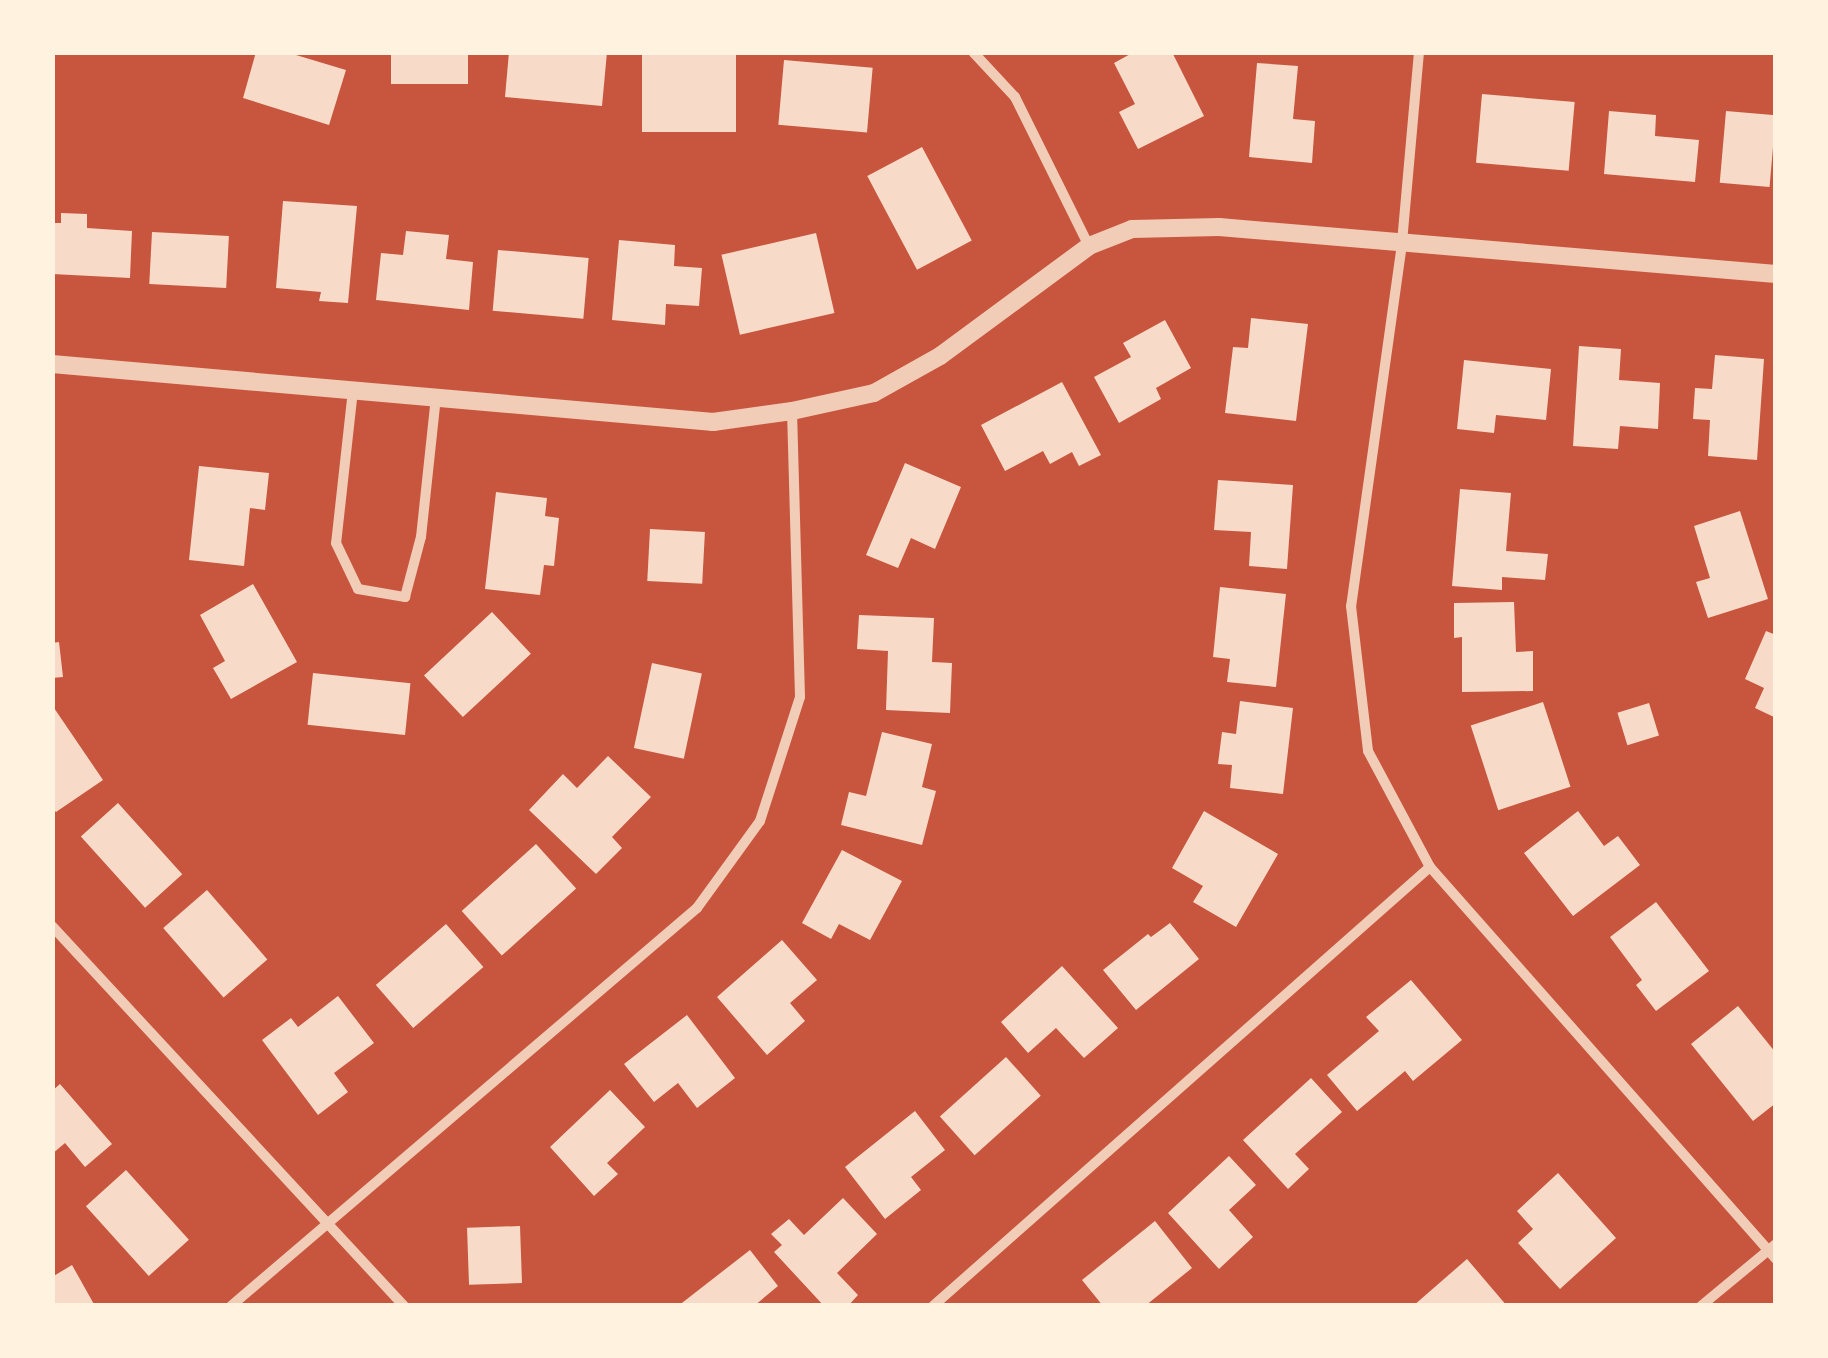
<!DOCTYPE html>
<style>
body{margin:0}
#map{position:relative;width:1828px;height:1358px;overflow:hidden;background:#c8553d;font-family:Signika,sans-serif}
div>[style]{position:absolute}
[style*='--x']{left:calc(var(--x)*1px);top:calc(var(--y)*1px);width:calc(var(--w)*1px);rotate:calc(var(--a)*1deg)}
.building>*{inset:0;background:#f7dbc8;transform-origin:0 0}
.minor>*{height:10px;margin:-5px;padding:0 5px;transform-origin:5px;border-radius:5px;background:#f1ccb7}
.tertiary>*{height:18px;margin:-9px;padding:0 9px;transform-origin:9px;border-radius:9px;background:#f1ccb7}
span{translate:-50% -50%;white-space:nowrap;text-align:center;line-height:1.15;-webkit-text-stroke:10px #fff3e0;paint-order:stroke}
.frame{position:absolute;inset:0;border:55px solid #fff3e0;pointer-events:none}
</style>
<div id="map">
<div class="building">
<i style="clip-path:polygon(256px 52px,286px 52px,346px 70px,329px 125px,243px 98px)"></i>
<i style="left:391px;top:52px;width:77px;height:32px"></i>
<i style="clip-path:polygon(509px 52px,607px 52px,602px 106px,505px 97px)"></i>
<i style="left:642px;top:52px;width:94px;height:80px"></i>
<i style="clip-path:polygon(1134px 52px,1172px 52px,1204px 116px,1138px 149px,1119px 112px,1135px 104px,1114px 63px)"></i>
<i style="left:784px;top:60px;width:89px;height:65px;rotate:5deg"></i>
<i style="clip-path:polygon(1257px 63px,1298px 66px,1293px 119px,1315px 121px,1312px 163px,1249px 157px)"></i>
<i style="left:1482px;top:94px;width:93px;height:69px;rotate:5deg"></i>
<i style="clip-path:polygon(1609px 111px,1656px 115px,1655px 136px,1699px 140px,1695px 182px,1604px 174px)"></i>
<i style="left:1726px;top:111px;width:50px;height:72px;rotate:5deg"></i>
<i style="left:922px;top:147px;width:106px;height:62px;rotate:62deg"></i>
<i style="clip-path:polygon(283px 201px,357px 206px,348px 303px,319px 301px,321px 292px,276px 288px)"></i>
<i style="clip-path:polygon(61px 213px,87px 214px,87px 228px,132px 231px,130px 278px,52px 274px,52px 223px,61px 223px)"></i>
<i style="clip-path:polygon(406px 231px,449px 235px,446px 259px,473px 262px,469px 310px,376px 300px,381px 253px,403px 255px)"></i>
<i style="left:152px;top:232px;width:77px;height:52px;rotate:3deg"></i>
<i style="left:816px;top:233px;width:82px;height:97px;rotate:77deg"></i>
<i style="clip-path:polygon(619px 240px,675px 245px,674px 266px,702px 268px,699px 306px,666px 304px,665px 325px,612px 320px)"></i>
<i style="left:498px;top:250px;width:91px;height:61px;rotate:5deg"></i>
<i style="clip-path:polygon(1251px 318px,1308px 324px,1296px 421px,1225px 413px,1233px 347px,1248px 348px)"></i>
<i style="clip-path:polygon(1165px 320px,1191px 368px,1156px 388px,1161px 399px,1119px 423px,1094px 377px,1131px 357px,1123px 343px)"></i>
<i style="clip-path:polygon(1579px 346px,1621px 349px,1619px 380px,1660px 383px,1658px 429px,1620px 426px,1618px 449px,1573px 446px)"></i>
<i style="clip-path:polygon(1715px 355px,1764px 359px,1757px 460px,1708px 456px,1710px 420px,1693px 419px,1695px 388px,1712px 389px)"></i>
<i style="clip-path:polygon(1464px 360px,1551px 369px,1546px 420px,1496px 415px,1494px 433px,1457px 429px)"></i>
<i style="clip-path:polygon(1062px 382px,1101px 455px,1079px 466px,1072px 452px,1050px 464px,1043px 451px,1005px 471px,981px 425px)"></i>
<i style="clip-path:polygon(905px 463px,961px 487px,935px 549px,911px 538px,898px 568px,866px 555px)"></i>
<i style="clip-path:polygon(199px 466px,269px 473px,265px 510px,250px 508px,244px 566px,189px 560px)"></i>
<i style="clip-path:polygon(1218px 480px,1293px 485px,1287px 569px,1249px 566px,1251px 532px,1214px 530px)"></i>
<i style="clip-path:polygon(1460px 489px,1511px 493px,1506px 551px,1548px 554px,1545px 580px,1502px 577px,1502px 590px,1452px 586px)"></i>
<i style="clip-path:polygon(496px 492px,547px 498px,545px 516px,559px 518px,554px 566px,544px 565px,540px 595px,485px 589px)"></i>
<i style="clip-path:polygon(1740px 511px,1768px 599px,1708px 618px,1696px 582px,1710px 578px,1694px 526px)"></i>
<i style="left:650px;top:529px;width:55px;height:52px;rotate:3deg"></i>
<i style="clip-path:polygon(253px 584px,297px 662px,231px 699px,213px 668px,225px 661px,200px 615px)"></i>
<i style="clip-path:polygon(1220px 587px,1286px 594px,1276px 687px,1227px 682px,1230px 659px,1213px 657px)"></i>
<i style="clip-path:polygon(1514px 602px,1516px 652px,1533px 651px,1533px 691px,1462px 692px,1462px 637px,1454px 638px,1454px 603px)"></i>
<i style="left:492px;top:612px;width:57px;height:93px;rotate:47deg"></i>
<i style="clip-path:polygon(859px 615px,934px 618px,932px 662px,952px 663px,950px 713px,886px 710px,888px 651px,857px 649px)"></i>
<i style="clip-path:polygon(1766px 631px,1776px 635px,1776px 718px,1755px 708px,1764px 688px,1745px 679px)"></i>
<i style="clip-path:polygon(59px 642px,63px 677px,52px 678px,52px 643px)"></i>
<i style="left:652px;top:663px;width:51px;height:87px;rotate:12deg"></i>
<i style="left:313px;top:673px;width:98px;height:52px;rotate:6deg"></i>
<i style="clip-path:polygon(1240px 701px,1293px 708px,1283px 794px,1230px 788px,1232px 765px,1218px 764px,1222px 732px,1236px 734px)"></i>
<i style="left:1543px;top:702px;width:89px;height:76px;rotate:72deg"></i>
<i style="left:1649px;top:703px;width:34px;height:33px;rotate:73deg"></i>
<i style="clip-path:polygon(52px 705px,103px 780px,56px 812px,52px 808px)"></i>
<i style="clip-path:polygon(882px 732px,932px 744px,922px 787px,936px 791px,922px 845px,841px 825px,849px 792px,866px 796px)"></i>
<i style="clip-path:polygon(608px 756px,651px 797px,612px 837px,622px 848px,596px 874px,529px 810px,563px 774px,577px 788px)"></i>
<i style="left:118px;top:803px;width:96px;height:50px;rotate:48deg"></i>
<i style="clip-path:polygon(1204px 811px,1278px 854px,1236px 927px,1193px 902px,1203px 886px,1172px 868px)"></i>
<i style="clip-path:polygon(1578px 811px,1604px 846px,1618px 836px,1640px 865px,1573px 916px,1524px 853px)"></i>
<i style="left:536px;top:844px;width:60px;height:100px;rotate:48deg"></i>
<i style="clip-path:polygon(842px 850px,902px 881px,870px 940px,839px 924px,831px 939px,802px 923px)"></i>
<i style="left:207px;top:890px;width:92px;height:58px;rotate:49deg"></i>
<i style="clip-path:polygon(1656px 902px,1709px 971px,1656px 1011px,1636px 985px,1642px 980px,1610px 937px)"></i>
<i style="clip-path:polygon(1170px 923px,1199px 959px,1136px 1010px,1103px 970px,1148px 934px,1151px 937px)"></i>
<i style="left:446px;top:924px;width:57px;height:93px;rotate:49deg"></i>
<i style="clip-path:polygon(782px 940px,817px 980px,790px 1003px,805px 1021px,767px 1055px,717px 997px)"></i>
<i style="clip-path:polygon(1062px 966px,1118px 1028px,1084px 1058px,1056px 1028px,1028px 1053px,1001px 1022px)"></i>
<i style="clip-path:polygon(1411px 980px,1462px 1040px,1413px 1081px,1405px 1071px,1357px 1111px,1327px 1075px,1379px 1031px,1366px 1017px)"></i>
<i style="clip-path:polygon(338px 996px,374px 1043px,334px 1073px,348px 1092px,318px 1115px,262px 1040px,291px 1018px,298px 1027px)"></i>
<i style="clip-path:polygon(1738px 1006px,1776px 1053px,1776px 1103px,1753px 1121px,1691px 1044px)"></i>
<i style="clip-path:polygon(687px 1015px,735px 1078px,697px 1108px,678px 1083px,654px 1102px,624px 1064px)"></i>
<i style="left:1006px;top:1057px;width:52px;height:89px;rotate:48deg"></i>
<i style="clip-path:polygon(1311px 1078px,1342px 1112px,1295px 1154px,1309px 1169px,1288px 1189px,1243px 1140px)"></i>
<i style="clip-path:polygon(60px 1084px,112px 1144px,85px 1167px,65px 1143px,52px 1154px,52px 1091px)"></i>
<i style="clip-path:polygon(610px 1090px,645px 1127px,607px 1163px,618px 1174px,594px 1196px,550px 1147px)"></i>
<i style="clip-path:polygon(915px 1111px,945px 1150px,911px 1177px,921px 1190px,885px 1219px,845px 1167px)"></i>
<i style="clip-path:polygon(1229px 1156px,1256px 1185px,1229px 1210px,1253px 1237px,1219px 1269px,1168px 1213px)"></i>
<i style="left:126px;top:1170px;width:94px;height:54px;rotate:48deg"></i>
<i style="clip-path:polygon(1558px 1173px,1616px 1238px,1560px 1289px,1518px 1243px,1533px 1229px,1517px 1211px)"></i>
<i style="clip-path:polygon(843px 1198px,877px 1234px,837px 1273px,858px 1295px,848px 1306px,824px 1306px,774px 1252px,782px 1245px,771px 1234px,789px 1219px,804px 1235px)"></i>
<i style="clip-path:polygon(1155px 1221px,1192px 1268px,1145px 1306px,1103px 1306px,1082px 1280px)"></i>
<i style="left:520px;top:1226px;width:57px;height:53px;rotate:88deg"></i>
<i style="clip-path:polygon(750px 1250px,778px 1286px,754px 1306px,678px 1306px)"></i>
<i style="clip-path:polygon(1467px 1259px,1507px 1306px,1413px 1306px)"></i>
<i style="clip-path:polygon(72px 1265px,95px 1306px,52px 1306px,52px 1277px)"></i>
</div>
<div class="minor">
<i style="--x:973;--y:52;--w:62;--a:47"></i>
<i style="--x:1015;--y:97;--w:166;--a:63.6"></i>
<i style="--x:1419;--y:52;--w:193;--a:95.1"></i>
<i style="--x:1402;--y:244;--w:366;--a:98"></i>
<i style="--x:1351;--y:606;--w:146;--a:83.3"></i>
<i style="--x:1368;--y:751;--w:132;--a:61.9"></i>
<i style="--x:1430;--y:867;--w:523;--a:48.57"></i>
<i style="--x:353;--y:390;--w:154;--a:96.3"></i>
<i style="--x:336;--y:543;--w:51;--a:64.4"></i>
<i style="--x:358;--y:589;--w:48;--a:9.7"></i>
<i style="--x:405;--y:597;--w:62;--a:-75.1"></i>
<i style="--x:421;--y:537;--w:141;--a:-83.9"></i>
<i style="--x:52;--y:926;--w:518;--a:47.19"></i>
<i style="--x:231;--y:1306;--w:613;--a:-40.5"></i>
<i style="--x:697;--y:908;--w:107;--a:-54.1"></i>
<i style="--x:760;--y:821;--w:130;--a:-72.1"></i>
<i style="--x:800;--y:697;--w:286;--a:-91.6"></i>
<i style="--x:933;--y:1306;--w:663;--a:-41.45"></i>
<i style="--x:1701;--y:1306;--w:97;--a:-39.6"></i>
</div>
<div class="tertiary">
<i style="--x:52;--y:364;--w:664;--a:5.01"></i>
<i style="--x:713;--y:422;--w:80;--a:-7.9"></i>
<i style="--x:792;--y:411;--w:84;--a:-12.4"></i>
<i style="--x:874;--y:393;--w:76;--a:-29.3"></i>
<i style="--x:940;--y:356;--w:185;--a:-36.4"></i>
<i style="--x:1089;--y:246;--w:46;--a:-21.6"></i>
<i style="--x:1132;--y:229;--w:87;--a:-1.3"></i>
<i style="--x:1219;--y:227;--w:559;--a:4.82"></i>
</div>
<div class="frame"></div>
</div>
